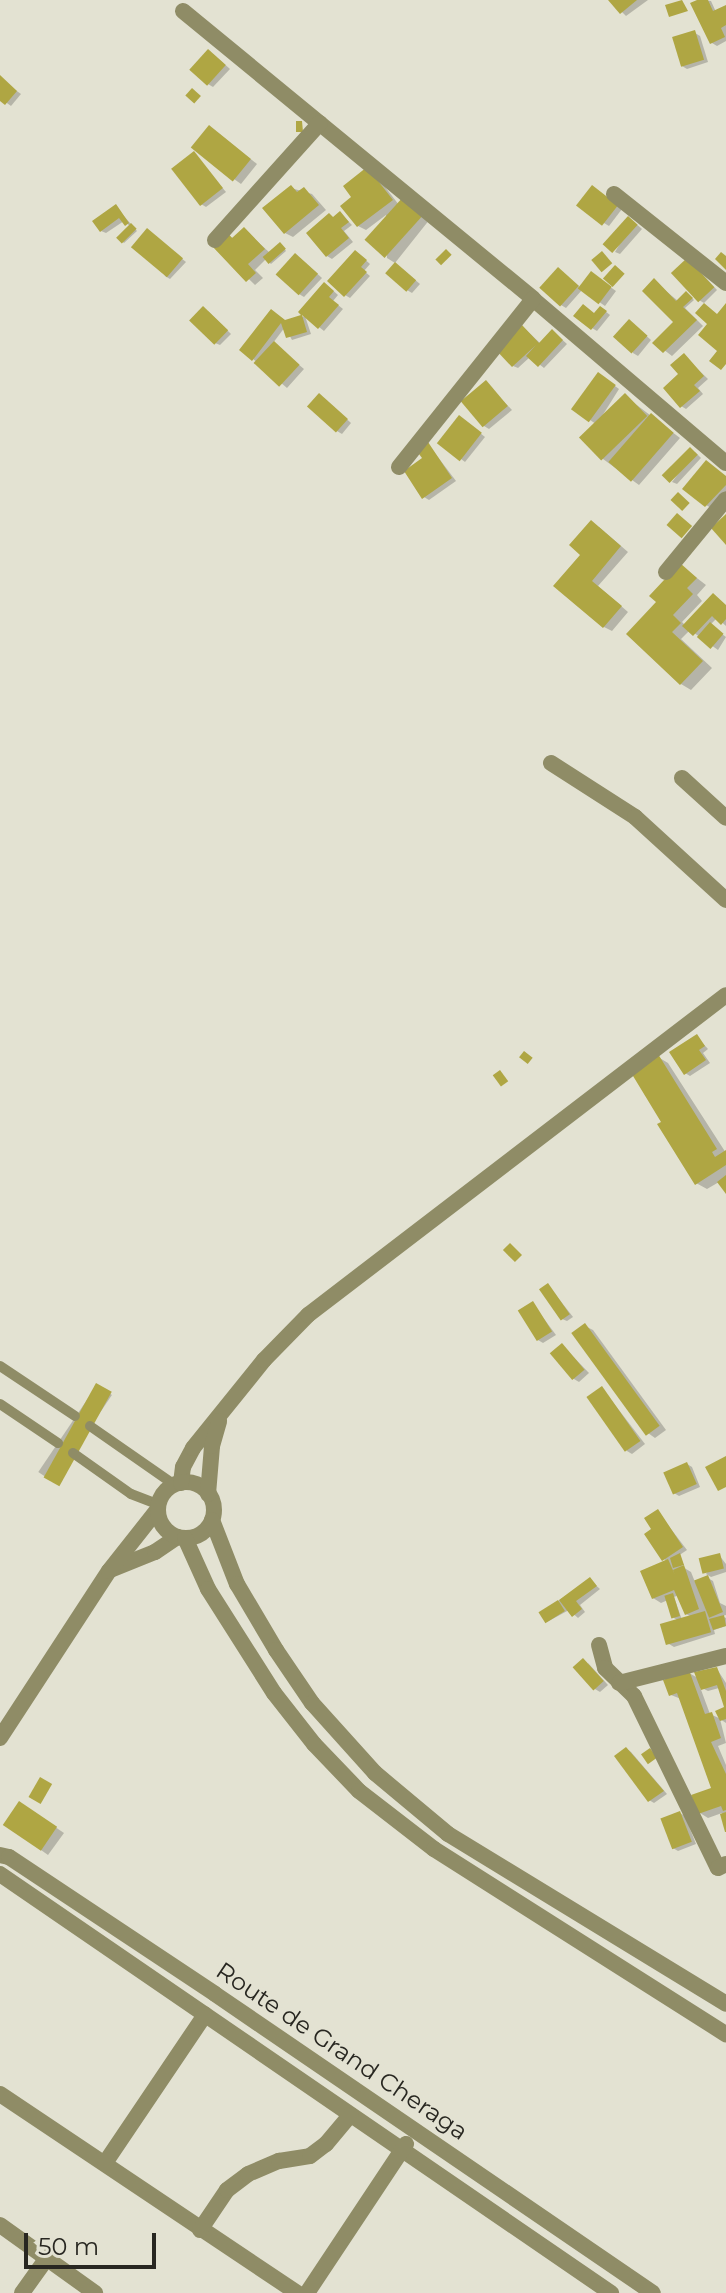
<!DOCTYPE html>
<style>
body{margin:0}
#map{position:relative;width:726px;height:2293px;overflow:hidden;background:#e3e2d2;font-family:Montserrat,sans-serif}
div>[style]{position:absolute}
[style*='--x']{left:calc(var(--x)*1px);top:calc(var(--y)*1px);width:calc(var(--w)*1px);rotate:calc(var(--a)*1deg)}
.shadow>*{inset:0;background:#0003;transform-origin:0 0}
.building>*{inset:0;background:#afa643;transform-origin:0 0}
.service>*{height:10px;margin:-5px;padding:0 5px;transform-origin:5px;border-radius:5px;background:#8f8c66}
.minor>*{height:16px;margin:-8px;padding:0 8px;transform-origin:8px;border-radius:8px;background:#8f8c66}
.tertiary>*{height:16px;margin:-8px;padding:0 8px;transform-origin:8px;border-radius:8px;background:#8f8c66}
.tertiary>.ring{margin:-8px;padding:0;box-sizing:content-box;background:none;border:16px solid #8f8c66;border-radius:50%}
span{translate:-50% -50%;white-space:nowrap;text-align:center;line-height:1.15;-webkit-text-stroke:7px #e3e2d2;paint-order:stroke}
.street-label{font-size:24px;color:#282721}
.scale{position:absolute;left:24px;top:2233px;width:132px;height:36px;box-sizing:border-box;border:4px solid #282721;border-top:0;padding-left:10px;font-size:24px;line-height:28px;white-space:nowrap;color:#282721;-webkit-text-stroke:6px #e3e2d2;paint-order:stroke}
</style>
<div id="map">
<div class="shadow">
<i style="clip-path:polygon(610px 0,648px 0,626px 16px)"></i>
<i style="clip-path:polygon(702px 0,711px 1px,716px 12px,726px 8px,726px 41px,717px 46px,712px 43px)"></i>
<i style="clip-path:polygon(695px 33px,700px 36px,708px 62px,687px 69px,682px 66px)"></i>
<i style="clip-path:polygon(213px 54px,230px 69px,213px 87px,208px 84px)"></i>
<i style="clip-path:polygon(0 79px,21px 94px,11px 106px,0 98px)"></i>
<i style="clip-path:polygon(217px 132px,257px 164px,241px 184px,234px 179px)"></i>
<i style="clip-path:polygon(194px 154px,226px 192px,206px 207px,201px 204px)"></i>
<i style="clip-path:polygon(375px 174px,399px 205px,430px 219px,395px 263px,387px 258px,386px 215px,366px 230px,358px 226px,354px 198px)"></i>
<i style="clip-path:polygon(291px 188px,312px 194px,326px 210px,293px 237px,285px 233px)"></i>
<i style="clip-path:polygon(597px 190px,622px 209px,609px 226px,604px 223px)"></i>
<i style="clip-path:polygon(116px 207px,137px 231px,124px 243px,118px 237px,130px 226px,124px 221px,106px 233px,101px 231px)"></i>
<i style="clip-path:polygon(340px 213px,352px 225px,344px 231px,353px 242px,332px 259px,327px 256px,334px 218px)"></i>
<i style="clip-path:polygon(633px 221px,642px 229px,620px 254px,615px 252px)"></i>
<i style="clip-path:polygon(244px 229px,270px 253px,282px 245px,286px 251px,271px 264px,266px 259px,255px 270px,263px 278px,255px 285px,215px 246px,227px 235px,233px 238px)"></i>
<i style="clip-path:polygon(152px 234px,186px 262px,170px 279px,165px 276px)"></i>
<i style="clip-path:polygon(360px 255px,370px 264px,364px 271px,370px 276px,350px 298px,345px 295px)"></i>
<i style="clip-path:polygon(300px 258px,322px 278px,304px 297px,299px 294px)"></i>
<i style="clip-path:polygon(693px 264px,717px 290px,704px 303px,699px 300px)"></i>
<i style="clip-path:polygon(400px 267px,420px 284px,412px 293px,407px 290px)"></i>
<i style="clip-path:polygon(563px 273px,581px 288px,596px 277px,616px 291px,605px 306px,582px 290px,566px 308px,561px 305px)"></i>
<i style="clip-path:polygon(654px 281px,678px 301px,688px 294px,694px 300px,685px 308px,703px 326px,672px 356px,655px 343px,676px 322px)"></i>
<i style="clip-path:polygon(329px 287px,338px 295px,333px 301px,343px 309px,324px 331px,300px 312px)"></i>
<i style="clip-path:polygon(208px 311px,231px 334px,220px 345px,215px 343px)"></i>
<i style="clip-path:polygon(272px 311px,286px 321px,305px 316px,311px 334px,292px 340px,285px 327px,273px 343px,304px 369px,287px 388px,253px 359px)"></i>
<i style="clip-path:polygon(605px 311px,610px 315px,597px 331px,592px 328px,595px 315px)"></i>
<i style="clip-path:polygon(634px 325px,651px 340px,638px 356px,633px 353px)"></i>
<i style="clip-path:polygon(523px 327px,541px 344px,557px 335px,567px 344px,544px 368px,530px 357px,518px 368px,513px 366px)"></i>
<i style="clip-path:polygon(684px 356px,708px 379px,698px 388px,703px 394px,686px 409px,681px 406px)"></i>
<i style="clip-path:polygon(603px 377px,619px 389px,599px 421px,625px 396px,680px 438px,639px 485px,603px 459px,596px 424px,590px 420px)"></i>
<i style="clip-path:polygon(486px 383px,512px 410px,489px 429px,484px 426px)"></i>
<i style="clip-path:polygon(324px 398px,351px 423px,342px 434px,337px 431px)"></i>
<i style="clip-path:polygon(464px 420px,485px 437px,465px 462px,440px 443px)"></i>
<i style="clip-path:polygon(428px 444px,456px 481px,429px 500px,424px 497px)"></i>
<i style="clip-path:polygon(695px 452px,701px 458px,677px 484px,672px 482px)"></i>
<i style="clip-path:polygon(726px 477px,726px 492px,711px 508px,706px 505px)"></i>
<i style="clip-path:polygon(599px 527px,628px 552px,598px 586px,628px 612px,612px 631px,604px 627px,583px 555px)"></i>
<i style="clip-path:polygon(680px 565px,706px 585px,697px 595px,702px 601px,682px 622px,685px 625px,726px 606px,726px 626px,717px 618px,710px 625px,726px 637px,718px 650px,690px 630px,681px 639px,712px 668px,691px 690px,681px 684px,659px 602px)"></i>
<i style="clip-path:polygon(697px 1037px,708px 1049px,703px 1053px,710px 1063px,690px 1076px,685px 1073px)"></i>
<i style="clip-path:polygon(658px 1057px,668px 1063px,726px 1153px,726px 1191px,719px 1182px,707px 1189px,696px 1183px,664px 1122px)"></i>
<i style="clip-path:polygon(548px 1285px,573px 1317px,567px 1321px,562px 1319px)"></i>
<i style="clip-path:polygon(533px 1304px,556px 1335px,543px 1343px,538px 1340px)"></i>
<i style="clip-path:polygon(585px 1326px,593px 1330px,666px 1430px,655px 1438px,648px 1433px)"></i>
<i style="clip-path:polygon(562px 1345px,589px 1373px,579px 1382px,574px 1379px)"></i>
<i style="left:97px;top:1385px;width:18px;height:105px;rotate:34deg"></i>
<i style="clip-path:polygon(602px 1388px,645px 1444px,632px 1454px,627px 1451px)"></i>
<i style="clip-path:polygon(687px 1464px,692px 1467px,700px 1487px,679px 1496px,674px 1493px)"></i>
<i style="clip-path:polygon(evenodd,658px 1512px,687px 1550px,678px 1556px,684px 1565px,681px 1566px,691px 1572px,695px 1582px,711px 1577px,706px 1574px,719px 1555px,726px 1564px,726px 1572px,708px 1578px,713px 1581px,720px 1603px,726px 1606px,726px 1615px,722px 1616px,726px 1618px,726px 1626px,714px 1630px,715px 1634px,674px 1647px,669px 1644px,679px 1621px,674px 1618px,668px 1600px,661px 1603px,653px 1598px,668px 1562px,664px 1559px,654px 1530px,658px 1512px,679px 1595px,686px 1614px,692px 1617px,682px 1620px,674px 1597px,679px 1595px)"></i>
<i style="clip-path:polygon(590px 1580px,600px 1589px,580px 1605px,585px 1612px,578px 1618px,569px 1610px,547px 1622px,558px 1601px)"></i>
<i style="clip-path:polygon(588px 1663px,608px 1685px,600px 1692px,595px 1689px)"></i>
<i style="clip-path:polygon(evenodd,717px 1669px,726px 1683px,726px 1723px,720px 1719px,726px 1743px,718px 1746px,726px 1765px,726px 1828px,722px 1813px,708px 1818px,700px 1813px,713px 1789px,681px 1699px,671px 1695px,689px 1673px,698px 1678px,717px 1669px,700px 1687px,708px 1691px,719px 1688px,726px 1708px,721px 1719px,710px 1714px,700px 1687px)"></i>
<i style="clip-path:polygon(627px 1749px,631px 1752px,667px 1794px,654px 1803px,649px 1800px)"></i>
<i style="clip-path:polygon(27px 1808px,64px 1833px,48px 1855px,41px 1850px)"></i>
<i style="clip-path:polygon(680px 1813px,685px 1816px,696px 1844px,678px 1851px,673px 1848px)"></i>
</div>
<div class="building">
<i style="clip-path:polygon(608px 0,637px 0,620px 14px)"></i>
<i style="clip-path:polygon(682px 0,688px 11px,669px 17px,665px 5px)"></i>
<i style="clip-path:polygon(697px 0,708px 0,713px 11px,726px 5px,726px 25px,721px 28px,725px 37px,710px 44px,690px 3px)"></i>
<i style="left:695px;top:30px;width:31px;height:24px;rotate:73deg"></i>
<i style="left:208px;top:49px;width:24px;height:28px;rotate:42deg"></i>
<i style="clip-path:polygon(0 75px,17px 91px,5px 105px,0 101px)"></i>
<i style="left:192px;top:88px;width:12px;height:10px;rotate:42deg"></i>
<i style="clip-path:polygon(296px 121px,302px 121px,303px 132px,296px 132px)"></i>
<i style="left:209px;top:125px;width:54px;height:29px;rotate:39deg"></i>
<i style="left:194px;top:151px;width:47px;height:29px;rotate:52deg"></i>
<i style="clip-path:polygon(367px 167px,393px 200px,357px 227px,340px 206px,351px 197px,343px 186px)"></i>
<i style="clip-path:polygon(291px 185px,297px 192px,304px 187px,319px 205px,284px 234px,262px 208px)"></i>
<i style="left:592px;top:185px;width:33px;height:26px;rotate:38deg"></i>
<i style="left:404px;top:196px;width:27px;height:59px;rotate:42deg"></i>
<i style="clip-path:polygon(116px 204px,129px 223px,125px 226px,119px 218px,100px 232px,92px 221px)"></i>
<i style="clip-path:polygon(340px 211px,349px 222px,341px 228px,349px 238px,326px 257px,306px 233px,329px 213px,333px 217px)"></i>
<i style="left:628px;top:216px;width:13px;height:38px;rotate:42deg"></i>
<i style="left:131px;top:223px;width:8px;height:21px;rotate:45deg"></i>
<i style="clip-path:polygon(244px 227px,265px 249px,248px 264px,256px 273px,246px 282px,212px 246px,227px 232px,232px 238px)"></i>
<i style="left:147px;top:228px;width:47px;height:25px;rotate:40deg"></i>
<i style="left:280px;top:242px;width:9px;height:23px;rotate:49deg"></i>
<i style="left:446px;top:249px;width:8px;height:15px;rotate:45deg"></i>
<i style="clip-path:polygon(355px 250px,367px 260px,361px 267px,367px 272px,344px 297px,327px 281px)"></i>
<i style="left:602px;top:251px;width:16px;height:14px;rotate:50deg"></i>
<i style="clip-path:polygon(721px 252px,726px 256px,726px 270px,715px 259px)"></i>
<i style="left:295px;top:253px;width:31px;height:29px;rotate:42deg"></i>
<i style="left:687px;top:258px;width:40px;height:22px;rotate:47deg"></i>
<i style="left:395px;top:262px;width:28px;height:15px;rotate:41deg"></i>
<i style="left:615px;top:265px;width:13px;height:18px;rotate:42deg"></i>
<i style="left:558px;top:267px;width:28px;height:28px;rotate:42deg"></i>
<i style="left:591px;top:271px;width:26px;height:22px;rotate:37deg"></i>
<i style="clip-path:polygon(654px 278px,676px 301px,686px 291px,693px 298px,683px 307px,697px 320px,663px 353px,652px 343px,673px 322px,642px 291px)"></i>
<i style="clip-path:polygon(324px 282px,334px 291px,329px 297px,339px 305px,318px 329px,302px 315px,307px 332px,286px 338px,281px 323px,252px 361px,239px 350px,271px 309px,285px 320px,301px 315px,298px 312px)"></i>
<i style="clip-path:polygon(704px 303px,717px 314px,726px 303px,726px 364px,721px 370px,709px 361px,717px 351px,698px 335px,707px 324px,695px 313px)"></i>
<i style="clip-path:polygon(583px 304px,594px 313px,600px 306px,607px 311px,591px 330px,573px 316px)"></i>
<i style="left:203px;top:306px;width:35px;height:20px;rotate:44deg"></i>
<i style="left:629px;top:319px;width:25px;height:24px;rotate:42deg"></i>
<i style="clip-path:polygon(522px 325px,539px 343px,552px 329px,563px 340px,538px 367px,526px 356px,536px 345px,512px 367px,495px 349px)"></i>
<i style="left:274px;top:341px;width:35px;height:30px;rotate:43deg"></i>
<i style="clip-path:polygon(684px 353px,704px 376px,694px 385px,700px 391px,680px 408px,663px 388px,678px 374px,670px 365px)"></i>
<i style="left:598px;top:372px;width:22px;height:46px;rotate:36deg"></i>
<i style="left:486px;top:380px;width:34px;height:33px;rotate:50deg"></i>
<i style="left:319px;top:393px;width:39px;height:18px;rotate:42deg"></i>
<i style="left:625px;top:393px;width:32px;height:64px;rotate:46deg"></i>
<i style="left:651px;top:413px;width:30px;height:65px;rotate:41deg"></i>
<i style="left:459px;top:415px;width:29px;height:36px;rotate:38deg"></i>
<i style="clip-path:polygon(428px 442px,452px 478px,422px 499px,404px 471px,422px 458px,416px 450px)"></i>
<i style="left:690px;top:447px;width:11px;height:40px;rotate:45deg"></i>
<i style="clip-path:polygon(706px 460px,726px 476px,726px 485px,705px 507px,682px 489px)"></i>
<i style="left:678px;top:492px;width:16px;height:11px;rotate:43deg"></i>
<i style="left:677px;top:513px;width:20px;height:16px;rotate:41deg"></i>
<i style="clip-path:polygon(726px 514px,726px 545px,711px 528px)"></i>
<i style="clip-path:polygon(591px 520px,621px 546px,592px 581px,622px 606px,603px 628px,553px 586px,580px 555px,569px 545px)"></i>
<i style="clip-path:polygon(680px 563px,697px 578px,687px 588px,693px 594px,673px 615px,681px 623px,672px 632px,703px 661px,680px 685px,626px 634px,656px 602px,649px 596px)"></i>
<i style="clip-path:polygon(713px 593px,726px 605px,726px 619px,721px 625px,712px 616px,693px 636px,682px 626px)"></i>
<i style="left:710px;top:622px;width:18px;height:20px;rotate:41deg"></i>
<i style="clip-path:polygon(697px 1034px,705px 1046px,699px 1050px,706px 1060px,684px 1075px,669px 1052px)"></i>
<i style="left:524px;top:1051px;width:11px;height:8px;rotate:38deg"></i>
<i style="clip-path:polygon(658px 1054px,717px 1149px,712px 1152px,715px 1157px,726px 1150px,726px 1165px,695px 1185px,657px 1124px,661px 1122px,630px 1071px)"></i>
<i style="left:500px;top:1070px;width:14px;height:9px;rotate:54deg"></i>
<i style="clip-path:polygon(726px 1175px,726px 1194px,717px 1182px)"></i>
<i style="left:510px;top:1243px;width:17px;height:10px;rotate:45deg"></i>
<i style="left:548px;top:1283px;width:38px;height:11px;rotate:55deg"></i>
<i style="left:533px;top:1301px;width:36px;height:18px;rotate:58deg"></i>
<i style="left:585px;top:1323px;width:127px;height:17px;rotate:54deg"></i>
<i style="left:562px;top:1343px;width:35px;height:16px;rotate:50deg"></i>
<i style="left:96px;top:1383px;width:18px;height:108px;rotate:29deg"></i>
<i style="left:602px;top:1386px;width:67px;height:19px;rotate:55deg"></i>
<i style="clip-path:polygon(726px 1456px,726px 1487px,718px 1491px,705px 1467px)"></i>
<i style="left:687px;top:1462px;width:24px;height:26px;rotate:66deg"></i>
<i style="clip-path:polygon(658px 1509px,683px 1547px,662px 1561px,644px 1534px,651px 1529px,644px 1518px)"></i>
<i style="clip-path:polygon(680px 1553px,684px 1565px,673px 1568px,670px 1558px)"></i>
<i style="left:720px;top:1553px;width:16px;height:22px;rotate:76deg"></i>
<i style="clip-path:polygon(668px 1559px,675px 1575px,673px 1570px,684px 1565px,699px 1609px,685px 1615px,674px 1590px,652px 1599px,640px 1571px)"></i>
<i style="left:708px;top:1575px;width:40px;height:15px;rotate:68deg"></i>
<i style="clip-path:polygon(590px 1577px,597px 1586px,576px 1601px,582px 1609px,572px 1617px,559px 1600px)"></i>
<i style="left:673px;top:1593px;width:24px;height:9px;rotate:73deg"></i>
<i style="left:558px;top:1600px;width:13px;height:23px;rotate:58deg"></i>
<i style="left:705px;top:1611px;width:22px;height:47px;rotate:74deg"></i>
<i style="clip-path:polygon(724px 1615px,726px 1626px,713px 1630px,709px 1619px)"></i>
<i style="left:583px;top:1658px;width:31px;height:14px;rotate:48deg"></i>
<i style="clip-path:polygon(717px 1667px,726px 1691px,726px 1719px,720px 1721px,715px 1711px,724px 1707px,717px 1685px,701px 1690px,694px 1672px)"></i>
<i style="clip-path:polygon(689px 1670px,705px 1714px,712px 1712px,721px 1738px,711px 1742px,726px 1774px,726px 1810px,723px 1811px,721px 1806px,698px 1814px,691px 1795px,711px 1788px,677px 1693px,669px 1696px,663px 1680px)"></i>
<i style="clip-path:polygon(626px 1747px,664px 1791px,648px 1802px,614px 1756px)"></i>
<i style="left:650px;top:1748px;width:12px;height:11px;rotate:55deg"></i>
<i style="left:40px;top:1777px;width:14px;height:23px;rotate:30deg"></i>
<i style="left:19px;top:1801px;width:46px;height:29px;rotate:34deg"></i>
<i style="left:680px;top:1811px;width:33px;height:21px;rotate:69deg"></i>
<i style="clip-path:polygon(726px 1812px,726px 1832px,725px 1832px,720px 1814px)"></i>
</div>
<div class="service">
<i style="--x:0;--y:1366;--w:90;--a:33.7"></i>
<i style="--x:0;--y:1404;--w:70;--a:33.9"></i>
<i style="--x:90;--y:1426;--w:103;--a:34.8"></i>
<i style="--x:73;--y:1453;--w:71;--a:35.3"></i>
<i style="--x:131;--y:1494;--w:30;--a:21"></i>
</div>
<div class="minor">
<i style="--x:183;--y:11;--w:453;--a:39.4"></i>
<i style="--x:533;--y:299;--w:253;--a:40.4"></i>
<i style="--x:614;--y:194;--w:143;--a:38.5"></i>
<i style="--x:215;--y:240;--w:157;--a:-48.1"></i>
<i style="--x:399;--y:467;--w:215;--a:-51.4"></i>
<i style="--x:666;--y:572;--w:94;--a:-50.6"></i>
<i style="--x:551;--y:763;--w:100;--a:32.7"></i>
<i style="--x:635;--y:817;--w:123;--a:42.4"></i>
<i style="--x:682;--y:778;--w:59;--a:42.3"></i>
<i style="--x:110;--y:1570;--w:48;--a:-21.8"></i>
<i style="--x:155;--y:1552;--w:27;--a:-34"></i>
<i style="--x:599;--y:1645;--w:24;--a:75"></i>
<i style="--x:605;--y:1668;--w:40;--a:44"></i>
<i style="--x:634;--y:1696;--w:191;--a:64"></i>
<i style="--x:718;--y:1868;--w:9;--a:-27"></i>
<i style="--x:619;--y:1683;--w:110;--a:-14.2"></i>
<i style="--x:0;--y:1738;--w:199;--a:-56.9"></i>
<i style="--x:109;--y:1571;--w:79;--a:-51.7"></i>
<i style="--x:0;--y:1855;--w:9;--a:13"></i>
<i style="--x:9;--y:1857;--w:247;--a:33.6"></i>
<i style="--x:215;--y:1994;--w:530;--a:34.32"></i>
<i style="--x:0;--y:1874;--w:741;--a:34.44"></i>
<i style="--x:0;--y:2094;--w:358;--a:33.8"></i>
<i style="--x:105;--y:2163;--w:179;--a:-56"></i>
<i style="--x:0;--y:2225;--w:117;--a:35.6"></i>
<i style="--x:200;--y:2230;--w:48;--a:-56"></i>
<i style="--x:227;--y:2190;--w:26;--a:-37"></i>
<i style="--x:248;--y:2174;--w:34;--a:-23"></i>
<i style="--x:279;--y:2161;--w:31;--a:-9"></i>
<i style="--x:310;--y:2156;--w:20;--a:-37"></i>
<i style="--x:326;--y:2144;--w:38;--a:-50"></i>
<i style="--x:22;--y:2293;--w:43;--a:-54.5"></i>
<i style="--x:307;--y:2293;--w:179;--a:-56.4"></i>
</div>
<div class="tertiary">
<i class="ring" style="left:158px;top:1482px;width:40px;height:40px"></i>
<i style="--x:181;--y:1483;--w:16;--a:-83"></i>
<i style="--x:183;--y:1467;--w:21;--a:-62"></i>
<i style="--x:193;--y:1448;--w:113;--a:-51.1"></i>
<i style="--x:264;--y:1360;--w:63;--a:-45.6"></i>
<i style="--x:308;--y:1315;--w:526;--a:-37.44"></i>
<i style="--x:208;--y:1494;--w:48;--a:-85.2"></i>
<i style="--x:212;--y:1446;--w:26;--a:-74"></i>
<i style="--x:212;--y:1520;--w:69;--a:68.7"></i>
<i style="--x:237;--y:1584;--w:77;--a:59.4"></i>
<i style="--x:276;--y:1650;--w:64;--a:55.8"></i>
<i style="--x:312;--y:1703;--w:94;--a:48"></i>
<i style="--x:375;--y:1773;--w:95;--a:39.9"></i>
<i style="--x:448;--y:1834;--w:326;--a:31.4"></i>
<i style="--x:185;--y:1538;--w:56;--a:65.7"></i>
<i style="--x:208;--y:1589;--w:123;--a:57.6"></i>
<i style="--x:274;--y:1693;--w:65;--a:51.9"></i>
<i style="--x:314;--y:1744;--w:65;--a:46.2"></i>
<i style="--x:359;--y:1791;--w:95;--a:37.7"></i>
<i style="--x:434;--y:1849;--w:346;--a:32.4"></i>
</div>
<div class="street-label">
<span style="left:342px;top:2051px;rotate:34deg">Route de Grand Cheraga</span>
</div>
<div class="scale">50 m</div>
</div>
